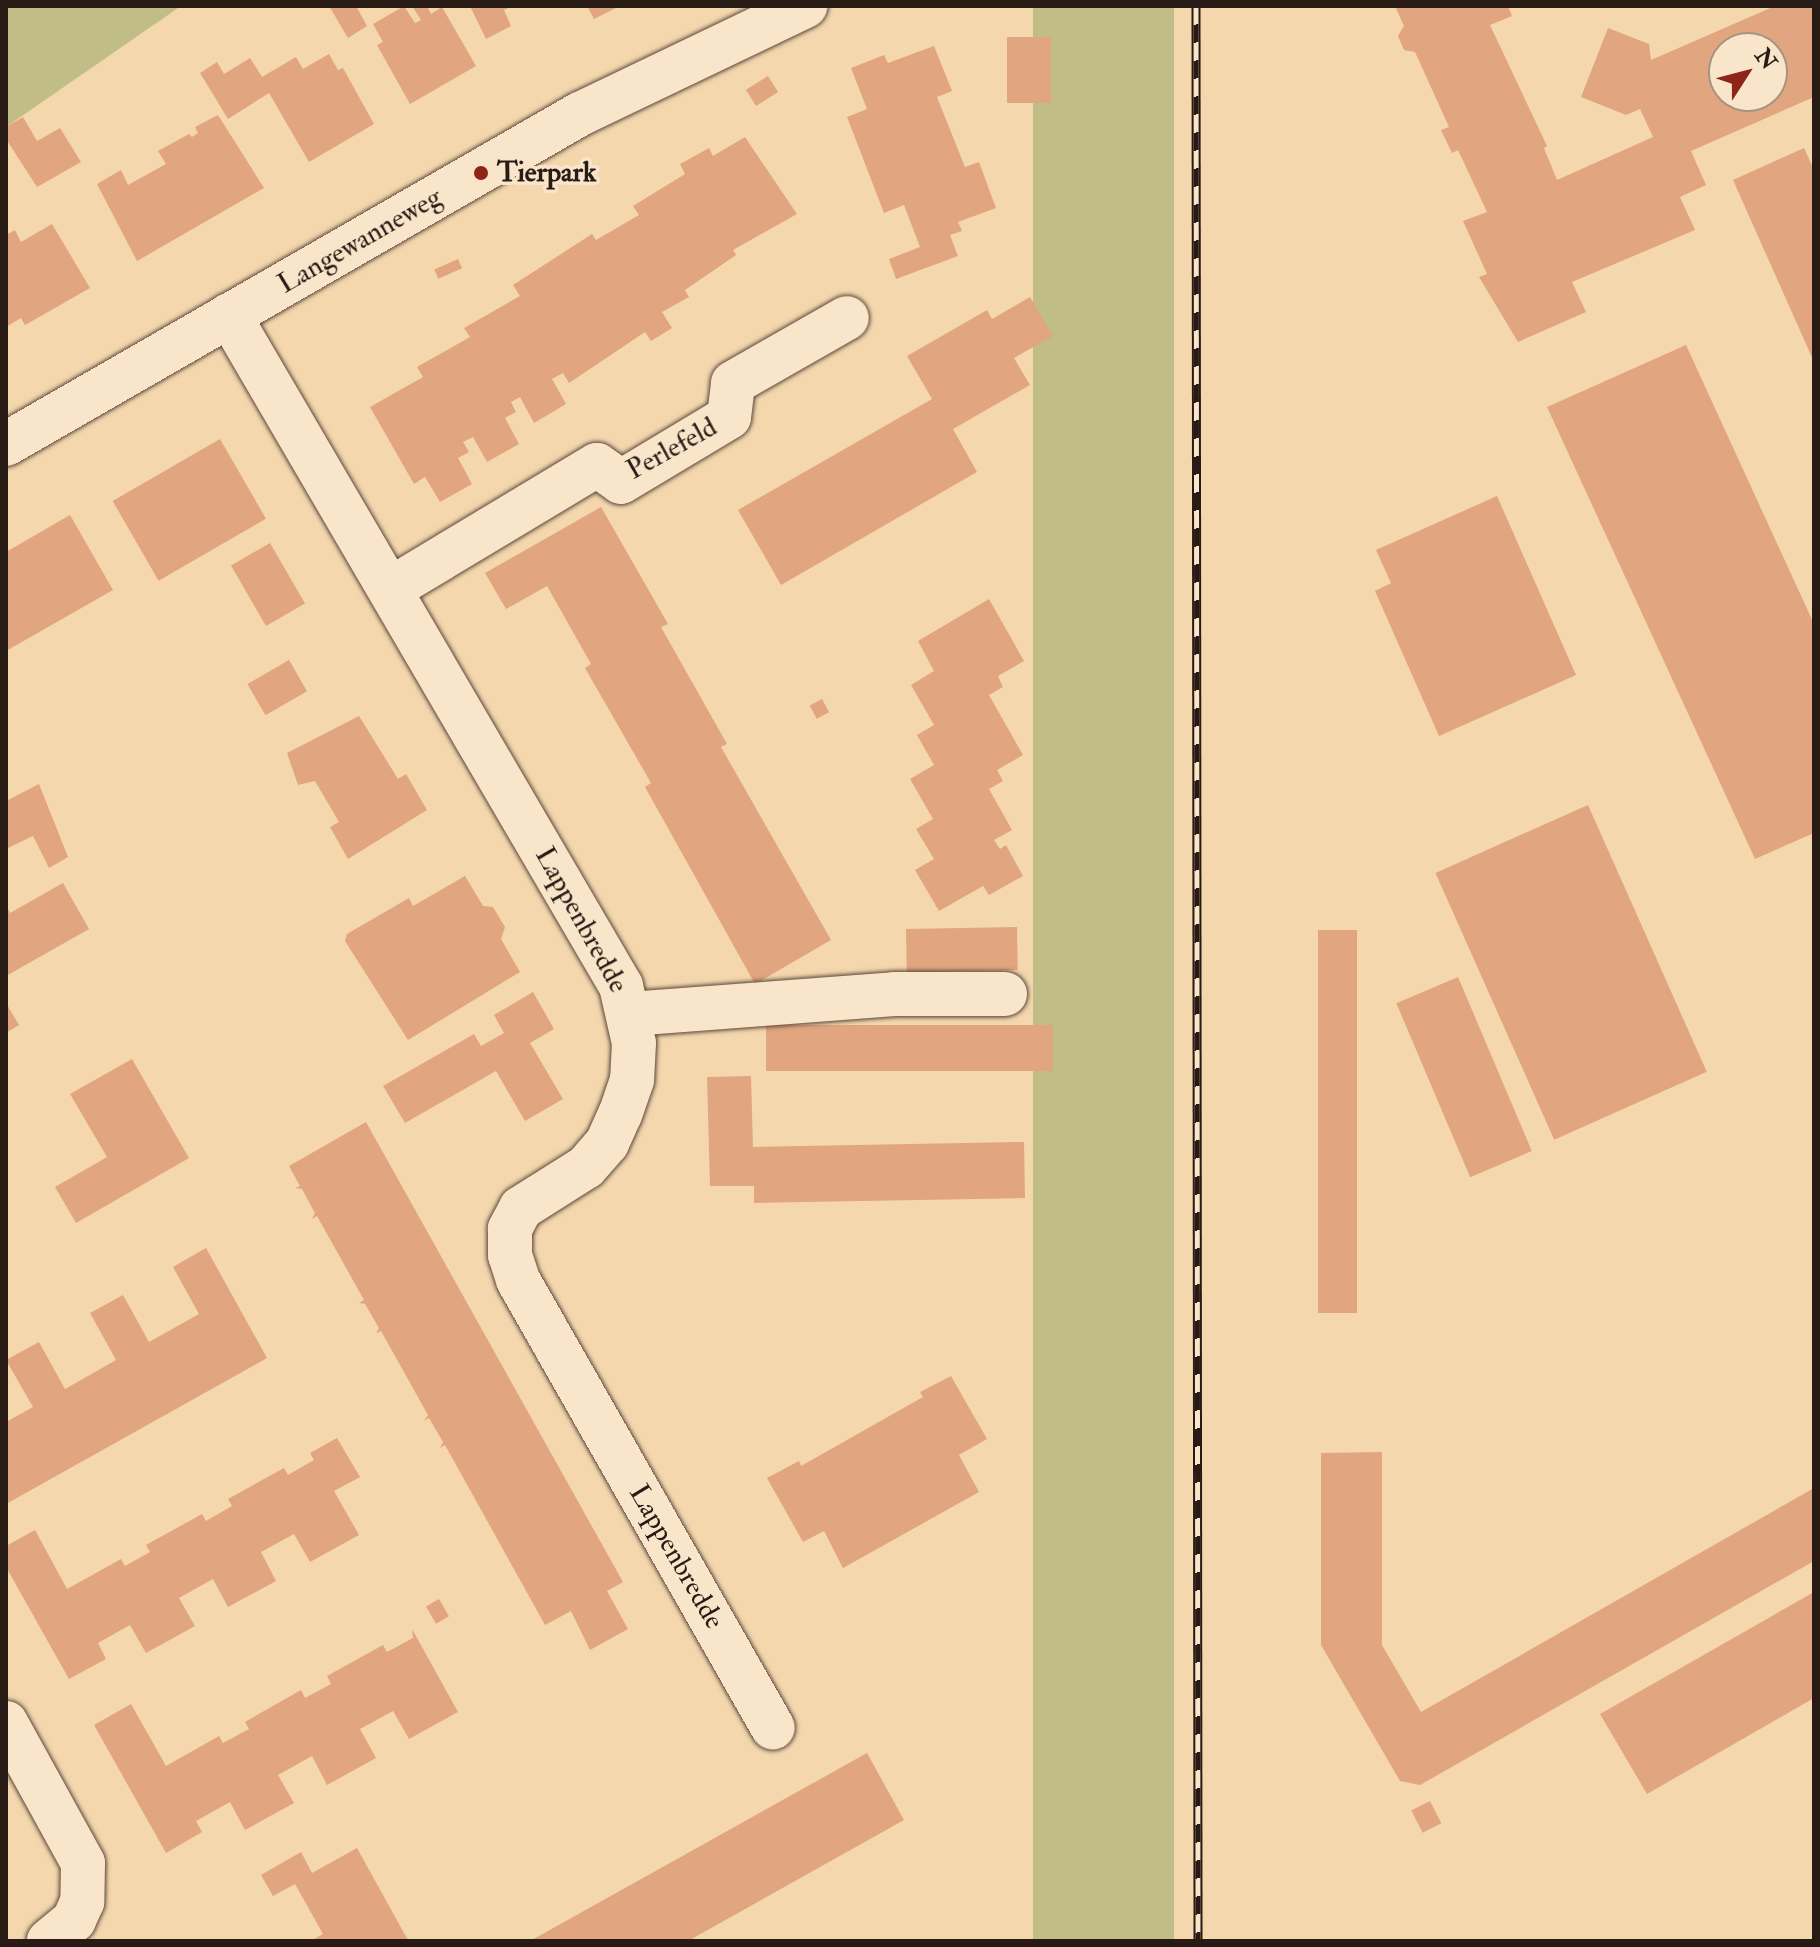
<!DOCTYPE html>
<style>
body{margin:0}
#map{position:relative;width:1820px;height:1947px;overflow:hidden;background:#f5d7ae;font-family:"IM FELL Double Pica",serif}
div>[style]{position:absolute}
[style*='--x']{left:calc(var(--x)*1px);top:calc(var(--y)*1px);width:calc(var(--w)*1px);rotate:calc(var(--a)*1deg)}
.green>*{inset:0;background:#c1bd86;transform-origin:0 0}
.building>*{inset:0;background:#e1a57f;transform-origin:0 0}
.roads{filter:drop-shadow(0 0 2px #5b493b) drop-shadow(0 0 2px #5b493b)}
.street>*{height:44px;margin:-22px;padding:0 22px;transform-origin:22px;border-radius:22px;background:#f8e5ca}
.secondary>*{height:44px;margin:-22px;padding:0 22px;transform-origin:22px;border-radius:22px;background:#f8e5ca}
.rail>*{height:9px;margin-top:-4.5px;transform-origin:0;background:repeating-linear-gradient(90deg,#f8e5ca 0 18px,#281a15 0 36px);box-sizing:border-box;border-block:2px solid #281a15}
.dots>*{width:22px;height:22px;translate:-50% -50%;box-sizing:border-box;border:4px solid #f8e5ca;border-radius:50%}
span{translate:-50% -50%;white-space:nowrap;text-align:center;line-height:1.15;-webkit-text-stroke:7px #f8e5ca;paint-order:stroke}
.poi-label{font-size:28px;color:#281a15;font-weight:700}
.left{translate:0 -50%;text-align:left}
.street-label{font-size:28px;color:#281a15}
.frame{position:absolute;inset:0;border:8px solid #281a15;pointer-events:none}
.north{position:absolute;left:1708px;top:32px;width:80px;height:80px;box-sizing:border-box;background:#f8e5ca;border:2px solid #a59482;border-radius:50%;rotate:54deg;font-size:22px;font-weight:700;line-height:32px;text-align:center;color:#281a15}
.north::after{content:'';display:block;margin:auto;width:28px;height:36px;background:#8f2418;clip-path:polygon(50% 0,100% 100%,50% 72%,0 100%)}
</style>
<div id="map">
<div class="green">
<i style="clip-path:polygon(6px 6px,181px 6px,6px 127px)"></i>
<i style="left:1033px;top:6px;width:141px;height:1935px"></i>
</div>
<div class="building">
<i style="clip-path:polygon(329px 6px,356px 6px,367px 26px,348px 38px)"></i>
<i style="clip-path:polygon(404px 6px,415px 23px,421px 20px,412px 6px,427px 6px,431px 14px,442px 7px,476px 66px,410px 104px,377px 45px,383px 42px,373px 24px)"></i>
<i style="clip-path:polygon(470px 6px,513px 6px,504px 10px,511px 26px,486px 39px)"></i>
<i style="clip-path:polygon(587px 6px,620px 6px,594px 19px)"></i>
<i style="clip-path:polygon(evenodd,1395px 6px,1508px 6px,1512px 16px,1490px 25px,1547px 146px,1544px 148px,1557px 180px,1653px 137px,1640px 109px,1626px 115px,1581px 97px,1608px 28px,1649px 44px,1651px 60px,1775px 6px,1814px 6px,1814px 97px,1691px 151px,1706px 185px,1680px 197px,1695px 230px,1572px 282px,1586px 312px,1518px 342px,1479px 277px,1487px 274px,1463px 221px,1487px 212px,1458px 150px,1452px 153px,1441px 130px,1449px 127px,1415px 52px,1404px 50px,1398px 36px,1404px 26px,1395px 6px,1724px 48px,1772px 48px,1772px 96px,1724px 96px,1724px 48px)"></i>
<i style="left:1007px;top:37px;width:44px;height:66px"></i>
<i style="clip-path:polygon(934px 46px,952px 91px,937px 97px,965px 167px,979px 162px,996px 208px,958px 222px,962px 231px,950px 235px,958px 256px,896px 279px,889px 259px,920px 247px,904px 205px,884px 213px,847px 117px,867px 109px,851px 68px,884px 55px,888px 63px)"></i>
<i style="clip-path:polygon(329px 54px,338px 70px,343px 68px,374px 124px,309px 162px,269px 93px,228px 119px,200px 73px,217px 62px,224px 74px,250px 58px,262px 77px,296px 57px,303px 69px)"></i>
<i style="left:768px;top:76px;width:19px;height:26px;rotate:58deg"></i>
<i style="clip-path:polygon(218px 115px,264px 188px,137px 261px,97px 184px,121px 170px,128px 185px,166px 164px,158px 151px,189px 134px,192px 137px,198px 133px,195px 127px)"></i>
<i style="clip-path:polygon(23px 117px,37px 141px,60px 128px,81px 162px,37px 187px,6px 139px,6px 127px)"></i>
<i style="clip-path:polygon(745px 137px,797px 214px,733px 250px,736px 255px,685px 290px,689px 297px,662px 312px,672px 328px,651px 341px,645px 332px,569px 383px,563px 373px,552px 379px,566px 404px,534px 423px,520px 397px,511px 402px,516px 412px,505px 418px,519px 444px,487px 462px,473px 437px,463px 442px,469px 452px,458px 458px,472px 484px,440px 502px,425px 477px,414px 484px,370px 407px,423px 377px,417px 367px,470px 337px,464px 328px,520px 296px,513px 285px,592px 234px,596px 240px,639px 215px,633px 206px,685px 174px,680px 164px,709px 148px,713px 156px)"></i>
<i style="clip-path:polygon(1804px 148px,1814px 170px,1814px 362px,1733px 180px)"></i>
<i style="clip-path:polygon(52px 224px,90px 288px,25px 325px,21px 318px,6px 327px,6px 235px,15px 230px,21px 242px)"></i>
<i style="left:458px;top:259px;width:10px;height:26px;rotate:66deg"></i>
<i style="clip-path:polygon(1030px 297px,1053px 336px,1014px 358px,1030px 385px,953px 429px,977px 472px,781px 585px,738px 510px,932px 399px,907px 356px,987px 310px,992px 319px)"></i>
<i style="clip-path:polygon(1686px 345px,1814px 624px,1814px 833px,1755px 859px,1547px 407px)"></i>
<i style="left:220px;top:439px;width:92px;height:124px;rotate:60deg"></i>
<i style="clip-path:polygon(1497px 496px,1576px 675px,1439px 736px,1375px 591px,1391px 583px,1376px 550px)"></i>
<i style="clip-path:polygon(601px 507px,668px 624px,661px 627px,727px 744px,721px 747px,831px 940px,755px 984px,645px 787px,651px 783px,585px 668px,591px 664px,547px 586px,506px 609px,485px 573px)"></i>
<i style="clip-path:polygon(70px 515px,113px 590px,6px 651px,6px 552px)"></i>
<i style="left:270px;top:543px;width:70px;height:45px;rotate:60deg"></i>
<i style="clip-path:polygon(989px 599px,1024px 661px,998px 676px,1003px 687px,989px 695px,1023px 755px,997px 770px,1003px 781px,989px 789px,1012px 830px,994px 840px,1000px 849px,1006px 845px,1023px 876px,989px 895px,983px 886px,939px 911px,915px 870px,934px 859px,916px 829px,933px 819px,910px 779px,934px 765px,917px 735px,934px 725px,911px 685px,934px 671px,918px 641px)"></i>
<i style="left:289px;top:660px;width:36px;height:48px;rotate:60deg"></i>
<i style="left:822px;top:699px;width:15px;height:14px;rotate:62deg"></i>
<i style="clip-path:polygon(359px 716px,398px 779px,406px 774px,427px 810px,348px 859px,330px 827px,339px 822px,315px 781px,298px 785px,287px 753px)"></i>
<i style="clip-path:polygon(39px 784px,68px 857px,49px 868px,33px 836px,6px 849px,6px 801px)"></i>
<i style="left:1588px;top:805px;width:292px;height:167px;rotate:66deg"></i>
<i style="clip-path:polygon(465px 876px,483px 906px,493px 907px,505px 927px,501px 939px,520px 972px,408px 1040px,345px 941px,347px 934px,409px 898px,413px 906px)"></i>
<i style="clip-path:polygon(63px 883px,89px 929px,6px 976px,6px 905px,10px 913px)"></i>
<i style="left:1017px;top:927px;width:43px;height:111px;rotate:89deg"></i>
<i style="left:1357px;top:930px;width:383px;height:39px;rotate:90deg"></i>
<i style="left:1458px;top:977px;width:189px;height:67px;rotate:67deg"></i>
<i style="clip-path:polygon(533px 992px,554px 1029px,530px 1043px,563px 1099px,525px 1121px,496px 1071px,405px 1123px,383px 1086px,474px 1034px,481px 1046px,504px 1033px,494px 1015px)"></i>
<i style="clip-path:polygon(6px 1003px,19px 1025px,6px 1033px)"></i>
<i style="left:1053px;top:1025px;width:46px;height:287px;rotate:90deg"></i>
<i style="clip-path:polygon(132px 1059px,189px 1158px,76px 1223px,55px 1187px,107px 1157px,70px 1094px)"></i>
<i style="clip-path:polygon(751px 1076px,753px 1147px,1024px 1142px,1025px 1198px,754px 1203px,754px 1186px,710px 1186px,707px 1077px)"></i>
<i style="clip-path:polygon(366px 1122px,623px 1582px,607px 1591px,628px 1629px,590px 1650px,571px 1611px,545px 1625px,445px 1445px,440px 1448px,443px 1442px,429px 1418px,424px 1421px,428px 1415px,381px 1331px,376px 1333px,379px 1328px,365px 1304px,359px 1303px,364px 1300px,317px 1216px,312px 1219px,315px 1213px,302px 1189px,295px 1188px,300px 1186px,289px 1166px)"></i>
<i style="clip-path:polygon(206px 1248px,267px 1358px,6px 1504px,6px 1422px,33px 1407px,6px 1360px,39px 1342px,65px 1389px,116px 1360px,90px 1313px,123px 1295px,149px 1342px,199px 1314px,173px 1267px)"></i>
<i style="clip-path:polygon(951px 1376px,987px 1439px,959px 1455px,979px 1492px,843px 1568px,824px 1531px,803px 1542px,767px 1478px,799px 1461px,801px 1466px,923px 1397px,920px 1392px)"></i>
<i style="clip-path:polygon(337px 1438px,360px 1477px,334px 1491px,359px 1535px,310px 1562px,294px 1534px,261px 1552px,276px 1581px,228px 1607px,213px 1579px,179px 1598px,195px 1626px,146px 1653px,130px 1625px,98px 1643px,106px 1659px,69px 1679px,6px 1567px,6px 1546px,35px 1530px,67px 1589px,121px 1559px,125px 1566px,150px 1552px,146px 1545px,202px 1514px,206px 1521px,232px 1506px,228px 1499px,284px 1468px,288px 1475px,314px 1460px,310px 1453px)"></i>
<i style="clip-path:polygon(1382px 1452px,1382px 1645px,1421px 1712px,1814px 1488px,1814px 1561px,1420px 1785px,1400px 1781px,1321px 1645px,1321px 1453px)"></i>
<i style="clip-path:polygon(1814px 1592px,1814px 1698px,1647px 1794px,1600px 1714px)"></i>
<i style="left:439px;top:1599px;width:20px;height:15px;rotate:60deg"></i>
<i style="clip-path:polygon(412px 1629px,458px 1712px,409px 1739px,393px 1711px,360px 1729px,376px 1758px,327px 1785px,312px 1756px,278px 1775px,294px 1803px,245px 1830px,230px 1802px,196px 1821px,202px 1832px,166px 1853px,94px 1725px,131px 1704px,166px 1766px,219px 1736px,223px 1743px,249px 1729px,245px 1722px,301px 1690px,305px 1698px,331px 1684px,327px 1676px,383px 1645px,387px 1652px,413px 1638px)"></i>
<i style="clip-path:polygon(867px 1753px,904px 1820px,688px 1941px,530px 1941px)"></i>
<i style="left:1430px;top:1801px;width:25px;height:21px;rotate:63deg"></i>
<i style="clip-path:polygon(357px 1848px,404px 1933px,409px 1941px,311px 1941px,323px 1934px,295px 1884px,273px 1896px,261px 1875px,301px 1852px,312px 1873px)"></i>
</div>
<div class="roads">
<div class="street">
<i style="--x:229;--y:315;--w:777;--a:59.71"></i>
<i style="--x:621;--y:986;--w:58;--a:77.2"></i>
<i style="--x:634;--y:1043;--w:37;--a:93"></i>
<i style="--x:632;--y:1080;--w:36;--a:109"></i>
<i style="--x:620;--y:1114;--w:32;--a:114"></i>
<i style="--x:607;--y:1143;--w:32;--a:131"></i>
<i style="--x:586;--y:1167;--w:77;--a:147.8"></i>
<i style="--x:521;--y:1208;--w:24;--a:118"></i>
<i style="--x:510;--y:1229;--w:26;--a:90"></i>
<i style="--x:510;--y:1255;--w:26;--a:72"></i>
<i style="--x:518;--y:1280;--w:515;--a:60.35"></i>
<i style="--x:392;--y:588;--w:239;--a:-31"></i>
<i style="--x:597;--y:465;--w:29;--a:35"></i>
<i style="--x:621;--y:482;--w:126;--a:-31"></i>
<i style="--x:729;--y:417;--w:34;--a:-83"></i>
<i style="--x:733;--y:383;--w:131;--a:-29.7"></i>
<i style="--x:630;--y:1014;--w:265;--a:-4.3"></i>
<i style="--x:894;--y:994;--w:111;--a:0"></i>
<i style="--x:6;--y:1723;--w:160;--a:61.2"></i>
<i style="--x:83;--y:1863;--w:39;--a:91"></i>
<i style="--x:82;--y:1902;--w:20;--a:114"></i>
<i style="--x:74;--y:1920;--w:33;--a:140"></i>
</div>
<div class="secondary">
<i style="--x:6;--y:444;--w:662;--a:-29.9"></i>
<i style="--x:580;--y:114;--w:250;--a:-25.6"></i>
</div>
</div>
<div class="rail">
<i style="--x:1196;--y:6;--w:1935;--a:89.94"></i>
</div>
<div class="dots">
<i style="left:481px;top:173px;background:#8f2418"></i>
</div>
<div class="poi-label">
<span class="left" style="left:497px;top:173px">Tierpark</span>
</div>
<div class="street-label">
<span style="left:360px;top:241px;rotate:-30deg">Langewanneweg</span>
<span style="left:672px;top:449px;rotate:-29deg">Perlefeld</span>
<span style="left:581px;top:920px;rotate:61deg">Lappenbredde</span>
<span style="left:676px;top:1557px;rotate:60deg">Lappenbredde</span>
</div>
<div class="frame"></div>
<div class="north">N</div>
</div>
